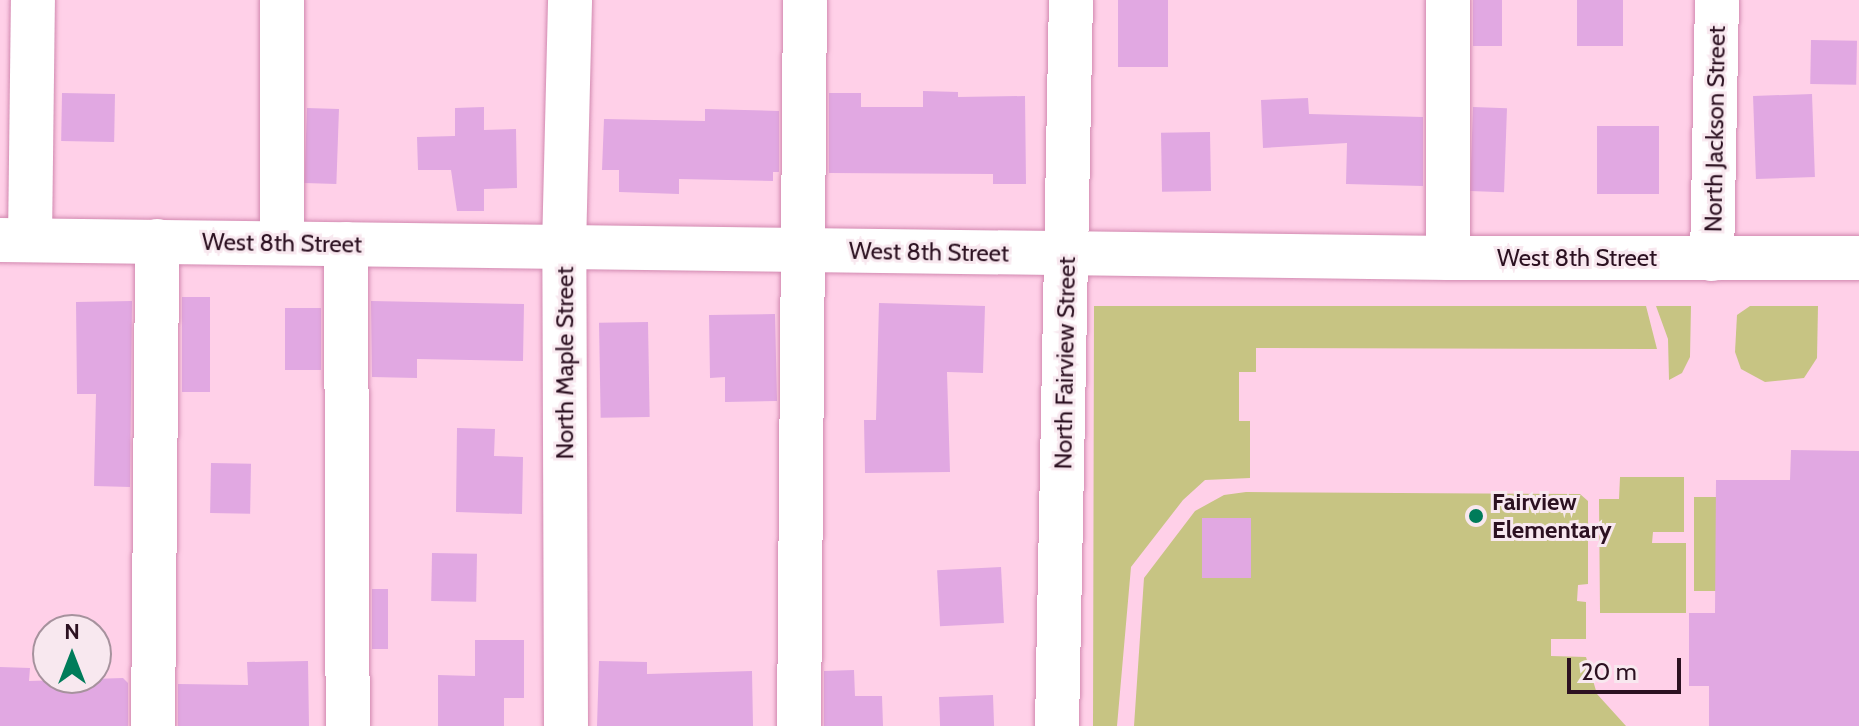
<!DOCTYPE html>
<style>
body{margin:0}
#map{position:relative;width:1859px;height:726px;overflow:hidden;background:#ffd0e8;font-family:Cabin,sans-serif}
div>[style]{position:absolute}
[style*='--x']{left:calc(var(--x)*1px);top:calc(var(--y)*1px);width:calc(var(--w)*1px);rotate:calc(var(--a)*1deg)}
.green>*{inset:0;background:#c7c483;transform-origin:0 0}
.building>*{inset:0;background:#e1a8e2;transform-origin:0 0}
.roads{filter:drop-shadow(0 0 2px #d289b0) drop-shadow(0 0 2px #d289b0)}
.minor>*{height:44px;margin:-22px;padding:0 22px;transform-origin:22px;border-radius:22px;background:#fff}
.dots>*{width:22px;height:22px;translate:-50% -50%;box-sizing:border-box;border:4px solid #f8e8ef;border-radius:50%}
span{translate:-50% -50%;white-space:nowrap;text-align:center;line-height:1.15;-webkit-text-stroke:6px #f8e8ef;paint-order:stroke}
.street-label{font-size:24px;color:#2c1121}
.poi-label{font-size:24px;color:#2c1121;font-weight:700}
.left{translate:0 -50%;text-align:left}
.north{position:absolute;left:32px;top:614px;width:80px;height:80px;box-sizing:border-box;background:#f8e8ef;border:2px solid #a6929d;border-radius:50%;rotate:0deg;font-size:22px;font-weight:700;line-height:32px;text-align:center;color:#2c1121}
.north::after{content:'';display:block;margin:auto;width:28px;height:36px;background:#007c5a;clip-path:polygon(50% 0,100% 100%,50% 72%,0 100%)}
.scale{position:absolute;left:1567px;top:658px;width:114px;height:36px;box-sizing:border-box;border:4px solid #2c1121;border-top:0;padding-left:10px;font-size:24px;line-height:28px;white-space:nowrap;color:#2c1121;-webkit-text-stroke:6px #f8e8ef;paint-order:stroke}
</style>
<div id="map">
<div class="green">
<i style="clip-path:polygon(1094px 306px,1646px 306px,1657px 349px,1256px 348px,1256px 372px,1239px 372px,1239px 421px,1250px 421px,1250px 478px,1205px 480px,1183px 500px,1131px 567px,1117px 726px,1093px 726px)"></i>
<i style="clip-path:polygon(1656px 306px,1691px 306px,1690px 357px,1682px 373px,1669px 380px,1668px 339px)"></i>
<i style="clip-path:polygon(1750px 306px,1818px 306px,1817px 358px,1804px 378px,1765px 382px,1741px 369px,1735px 352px,1737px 315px)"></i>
<i style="clip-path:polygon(1620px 477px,1684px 477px,1684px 532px,1653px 532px,1652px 543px,1686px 543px,1686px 613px,1600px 613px,1599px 499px,1619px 499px)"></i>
<i style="clip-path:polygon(evenodd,1246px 492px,1580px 494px,1588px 501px,1588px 584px,1578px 585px,1577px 601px,1586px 602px,1586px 639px,1551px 639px,1551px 656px,1586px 657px,1597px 694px,1626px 726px,1134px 726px,1144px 578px,1195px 511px,1224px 495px,1246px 492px,1202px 518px,1251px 518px,1251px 578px,1202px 578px,1202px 518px)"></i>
<i style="left:1694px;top:497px;width:22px;height:94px"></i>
</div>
<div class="building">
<i style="left:1118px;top:0;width:50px;height:67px"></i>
<i style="left:1473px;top:0;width:29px;height:46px"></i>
<i style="left:1577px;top:0;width:46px;height:46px"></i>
<i style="left:1811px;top:40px;width:46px;height:44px;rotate:1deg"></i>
<i style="clip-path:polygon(923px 91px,958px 92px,958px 97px,1025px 96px,1026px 184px,993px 184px,993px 174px,829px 173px,829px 93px,861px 93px,861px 107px,923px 107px)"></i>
<i style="left:62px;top:93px;width:53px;height:48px;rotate:1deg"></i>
<i style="left:1812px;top:94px;width:83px;height:59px;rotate:88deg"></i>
<i style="clip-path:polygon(1308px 98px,1309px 114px,1423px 117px,1423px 186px,1346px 184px,1347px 143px,1263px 148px,1261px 100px)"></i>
<i style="clip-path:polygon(484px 107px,484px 130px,516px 129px,517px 188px,484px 189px,484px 211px,457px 211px,451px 170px,418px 170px,417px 137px,455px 136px,455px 108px)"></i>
<i style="left:1473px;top:107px;width:34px;height:84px;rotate:2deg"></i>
<i style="left:307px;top:108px;width:32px;height:75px;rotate:2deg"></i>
<i style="clip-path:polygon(705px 109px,779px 111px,779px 172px,773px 172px,773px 181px,679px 179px,679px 194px,619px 192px,619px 170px,602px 170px,604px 119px,705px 121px)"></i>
<i style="left:1597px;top:126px;width:62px;height:68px"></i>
<i style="left:1210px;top:132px;width:59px;height:49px;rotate:89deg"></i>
<i style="left:182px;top:297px;width:28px;height:95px"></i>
<i style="clip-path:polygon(132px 301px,130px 487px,94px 486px,96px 394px,77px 394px,76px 302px)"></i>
<i style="clip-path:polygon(371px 301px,524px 304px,523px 361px,417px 359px,417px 378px,372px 377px)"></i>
<i style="clip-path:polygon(879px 303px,985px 306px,983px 373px,947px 372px,950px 472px,865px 473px,864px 420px,876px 420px)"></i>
<i style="left:285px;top:308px;width:36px;height:62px"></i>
<i style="clip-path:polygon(775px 314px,777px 401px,725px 402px,725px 377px,710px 378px,709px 315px)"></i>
<i style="left:648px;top:322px;width:95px;height:49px;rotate:89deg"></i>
<i style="clip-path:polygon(457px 428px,495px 429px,494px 456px,523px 457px,522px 514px,456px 512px)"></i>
<i style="clip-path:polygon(1791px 450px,1859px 451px,1859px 726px,1709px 726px,1709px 686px,1689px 686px,1689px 613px,1715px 613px,1716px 480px,1790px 480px)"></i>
<i style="left:211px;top:463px;width:40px;height:50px;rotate:1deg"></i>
<i style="left:1202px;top:518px;width:49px;height:60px"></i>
<i style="left:432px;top:553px;width:45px;height:48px;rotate:1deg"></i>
<i style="left:1001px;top:567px;width:56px;height:64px;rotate:87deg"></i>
<i style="left:372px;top:589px;width:16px;height:60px"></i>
<i style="clip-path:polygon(475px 640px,524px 640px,524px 698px,504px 698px,504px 726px,438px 726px,438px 675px,475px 676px)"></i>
<i style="clip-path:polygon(308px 661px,309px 726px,178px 726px,178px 684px,248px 685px,247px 662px)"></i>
<i style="clip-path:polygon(599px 661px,647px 662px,647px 674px,752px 671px,753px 726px,597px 726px)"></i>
<i style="clip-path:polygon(0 667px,30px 668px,29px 681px,123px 678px,128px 683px,128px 726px,0 726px)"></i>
<i style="clip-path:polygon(854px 670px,855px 696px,882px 696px,883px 726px,824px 726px,824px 671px)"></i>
<i style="left:993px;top:695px;width:31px;height:54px;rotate:88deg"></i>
</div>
<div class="roads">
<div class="minor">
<i style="--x:282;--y:0;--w:243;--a:90"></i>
<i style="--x:1448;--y:0;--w:258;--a:90"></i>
<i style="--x:0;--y:240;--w:1448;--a:0.71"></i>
<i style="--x:1448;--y:258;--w:411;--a:0"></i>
<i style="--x:30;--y:240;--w:240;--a:-89.3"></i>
<i style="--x:346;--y:244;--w:482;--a:89.8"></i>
<i style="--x:1712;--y:259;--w:259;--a:-88.9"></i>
<i style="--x:153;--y:726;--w:485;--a:-89.5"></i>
<i style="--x:566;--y:726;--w:478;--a:-90.2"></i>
<i style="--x:564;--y:248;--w:248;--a:-88.6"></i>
<i style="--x:799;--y:726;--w:726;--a:-89.53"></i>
<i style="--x:1057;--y:726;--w:726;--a:-88.9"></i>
</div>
</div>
<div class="dots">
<i style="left:1476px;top:516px;background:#007c5a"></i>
</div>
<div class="street-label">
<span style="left:1715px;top:129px;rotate:-89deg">North Jackson Street</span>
<span style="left:282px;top:243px;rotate:1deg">West 8th Street</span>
<span style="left:929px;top:252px;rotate:1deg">West 8th Street</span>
<span style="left:1577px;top:258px">West 8th Street</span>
<span style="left:565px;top:363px;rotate:-90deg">North Maple Street</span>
<span style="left:1065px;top:363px;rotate:-89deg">North Fairview Street</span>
</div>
<div class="poi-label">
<span class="left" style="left:1492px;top:516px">Fairview<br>Elementary</span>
</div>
<div class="north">N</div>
<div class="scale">20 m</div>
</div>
